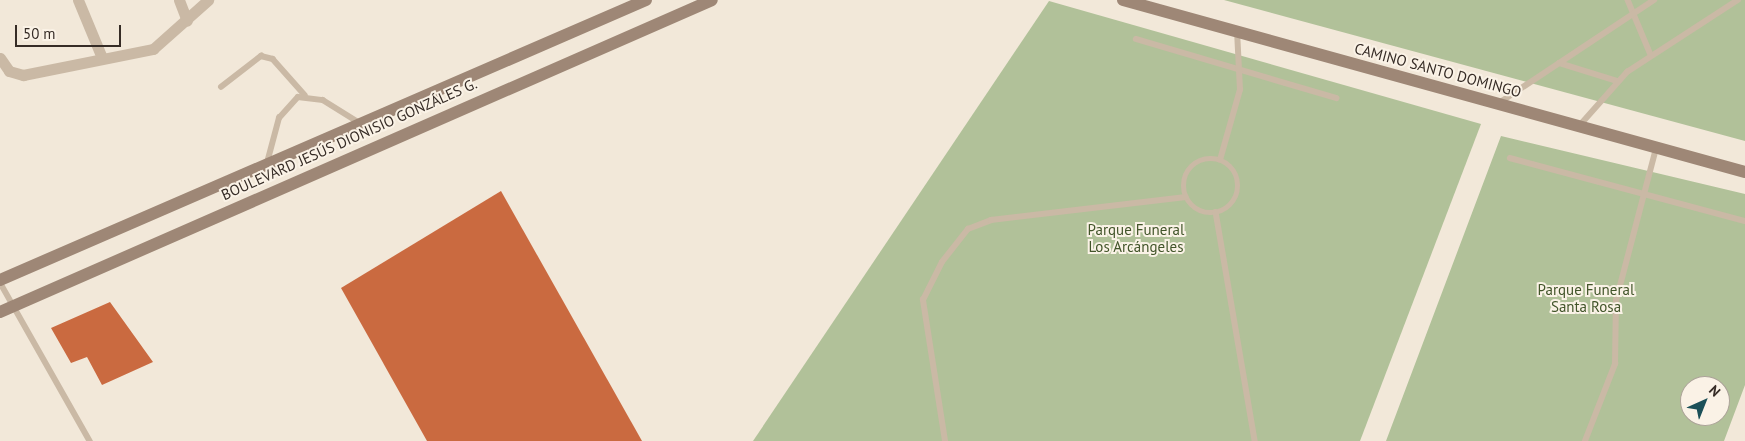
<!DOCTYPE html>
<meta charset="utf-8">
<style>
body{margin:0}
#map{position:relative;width:1745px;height:441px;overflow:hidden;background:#f2e8d9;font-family:"PT Sans",sans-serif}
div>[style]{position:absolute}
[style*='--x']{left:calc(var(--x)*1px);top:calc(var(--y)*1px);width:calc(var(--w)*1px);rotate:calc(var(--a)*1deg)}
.green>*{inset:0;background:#b1c199}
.building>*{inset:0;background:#ca6a40}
.lane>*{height:5.5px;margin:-2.75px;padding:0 2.75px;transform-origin:2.75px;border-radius:2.75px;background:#cab9a5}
.lane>.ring{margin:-2.75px;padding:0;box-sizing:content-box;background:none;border:5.5px solid #cab9a5;border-radius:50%}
.street>*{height:11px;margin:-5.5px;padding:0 5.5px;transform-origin:5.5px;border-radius:5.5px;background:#cab9a5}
.secondary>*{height:12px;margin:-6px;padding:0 6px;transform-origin:6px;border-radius:6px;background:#9e8776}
span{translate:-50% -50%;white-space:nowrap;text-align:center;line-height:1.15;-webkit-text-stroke:4px #faf2e6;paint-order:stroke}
.street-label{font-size:15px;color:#362c26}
.park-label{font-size:15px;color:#42552a}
.north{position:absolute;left:1680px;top:376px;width:50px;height:50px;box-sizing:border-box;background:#faf2e6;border:1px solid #aca399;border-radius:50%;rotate:44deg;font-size:14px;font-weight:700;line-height:20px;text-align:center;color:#362c26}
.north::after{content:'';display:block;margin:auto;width:18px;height:22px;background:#1b5058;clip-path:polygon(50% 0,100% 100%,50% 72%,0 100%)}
.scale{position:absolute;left:15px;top:25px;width:106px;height:22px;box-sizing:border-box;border:2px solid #362c26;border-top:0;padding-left:6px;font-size:15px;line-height:18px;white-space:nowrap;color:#362c26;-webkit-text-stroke:4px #faf2e6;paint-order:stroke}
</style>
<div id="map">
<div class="green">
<i style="clip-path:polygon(1224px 0,1745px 0,1745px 141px)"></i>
<i style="clip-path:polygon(1049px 1px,1481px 124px,1360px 441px,753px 441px)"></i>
<i style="clip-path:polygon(evenodd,1501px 136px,1745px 194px,1745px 385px,1724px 441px,1386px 441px,1501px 136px,1690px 386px,1720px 386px,1720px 416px,1690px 416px,1690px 386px)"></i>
</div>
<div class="building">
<i style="clip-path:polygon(501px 191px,642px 441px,427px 441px,341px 288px)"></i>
<i style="clip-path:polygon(110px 302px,153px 362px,102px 385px,87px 357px,71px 363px,51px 328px)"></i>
</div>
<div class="lane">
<i style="--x:1628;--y:0;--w:60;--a:67.3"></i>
<i style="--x:1136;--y:39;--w:209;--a:16.4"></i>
<i style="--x:1559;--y:63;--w:61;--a:17.2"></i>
<i style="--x:221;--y:87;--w:51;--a:-37.8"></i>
<i style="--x:261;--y:56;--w:12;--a:14"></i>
<i style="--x:273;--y:59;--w:48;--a:48.4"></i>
<i style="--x:1499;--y:103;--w:186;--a:-33.6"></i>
<i style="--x:1580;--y:125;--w:71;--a:-48.4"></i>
<i style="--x:1627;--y:72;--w:132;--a:-33"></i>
<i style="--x:1510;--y:158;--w:243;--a:15"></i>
<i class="ring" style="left:1184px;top:159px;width:48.5px;height:48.5px"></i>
<i style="--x:1220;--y:160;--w:73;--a:-74.1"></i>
<i style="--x:1240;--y:90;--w:59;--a:-92.9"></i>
<i style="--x:267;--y:163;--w:47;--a:-75.1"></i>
<i style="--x:279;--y:118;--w:28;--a:-48"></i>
<i style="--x:298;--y:97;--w:25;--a:7"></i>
<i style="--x:323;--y:100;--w:44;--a:31.9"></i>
<i style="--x:1216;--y:212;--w:232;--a:80.3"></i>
<i style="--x:0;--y:282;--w:183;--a:60.5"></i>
<i style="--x:945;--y:441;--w:143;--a:-98.9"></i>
<i style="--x:923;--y:300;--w:42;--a:-63.4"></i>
<i style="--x:942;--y:262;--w:42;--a:-51.8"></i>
<i style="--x:968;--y:229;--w:25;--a:-21"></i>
<i style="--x:991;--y:220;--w:196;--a:-6.7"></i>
<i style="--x:1585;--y:441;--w:83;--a:-68.7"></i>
<i style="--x:1615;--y:364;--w:63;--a:-89.1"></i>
<i style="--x:1616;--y:301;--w:158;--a:-75.3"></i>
</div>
<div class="street">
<i style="--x:78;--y:0;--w:63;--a:67.5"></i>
<i style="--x:179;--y:0;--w:22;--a:69"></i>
<i style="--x:0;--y:58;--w:16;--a:55"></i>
<i style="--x:9;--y:71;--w:15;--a:16"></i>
<i style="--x:23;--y:75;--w:133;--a:-11.3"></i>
<i style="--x:153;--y:49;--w:74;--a:-41.7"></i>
</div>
<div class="secondary">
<i style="--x:1123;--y:0;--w:645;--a:15.46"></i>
<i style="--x:0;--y:280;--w:704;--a:-23.43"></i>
<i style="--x:0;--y:312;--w:777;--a:-23.66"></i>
</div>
<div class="street-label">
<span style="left:1438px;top:70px;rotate:15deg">CAMINO SANTO DOMINGO</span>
<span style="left:349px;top:139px;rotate:-24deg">BOULEVARD JESÚS DIONISIO GONZÁLES G.</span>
</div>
<div class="park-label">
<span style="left:1136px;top:238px">Parque Funeral<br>Los Arcángeles</span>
<span style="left:1586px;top:298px">Parque Funeral<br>Santa Rosa</span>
</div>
<div class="north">N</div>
<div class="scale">50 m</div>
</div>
